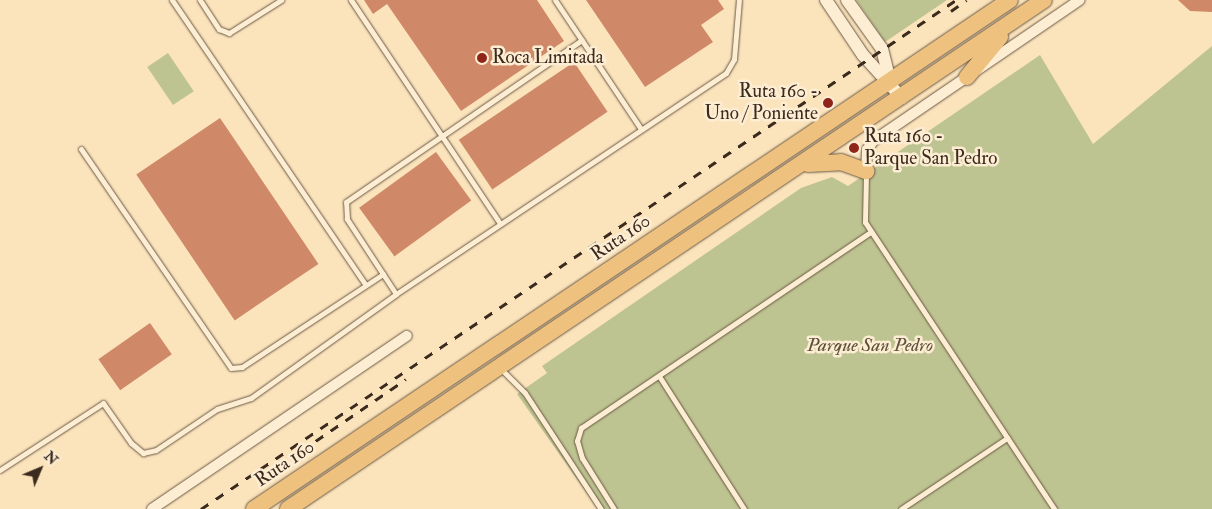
<!DOCTYPE html>
<style>
body{margin:0}
#map{position:relative;width:1212px;height:509px;overflow:hidden;background:#fbe4bc;font-family:"IM FELL Double Pica",serif}
div>[style]{position:absolute}
[style*='--x']{left:calc(var(--x)*1px);top:calc(var(--y)*1px);width:calc(var(--w)*1px);rotate:calc(var(--a)*1deg)}
.green>*{inset:0;background:#bec491;transform-origin:0 0}
.building>*{inset:0;background:#d08968;transform-origin:0 0}
.roads{filter:drop-shadow(0 0 1px #6b5846) drop-shadow(0 0 1px #6b5846)}
.service>*{height:5px;margin:-2.5px;padding:0 2.5px;transform-origin:2.5px;border-radius:2.5px;background:#fcedd3}
.minor>*{height:10px;margin:-5px;padding:0 5px;transform-origin:5px;border-radius:5px;background:#fcedd3}
.tertiary>*{height:12px;margin:-6px;padding:0 6px;transform-origin:6px;border-radius:6px;background:#fcedd3}
.trunk>*{height:16px;margin:-8px;padding:0 8px;transform-origin:8px;border-radius:8px;background:#eec27e}
.rail>*{height:3px;margin-top:-1.5px;transform-origin:0;background:repeating-linear-gradient(90deg,#3b2a1e 0 9px,transparent 0 18px)}
.dots>*{width:14px;height:14px;translate:-50% -50%;box-sizing:border-box;border:2px solid #fcedd3;border-radius:50%}
span{translate:-50% -50%;white-space:nowrap;text-align:center;line-height:1.15;-webkit-text-stroke:5px #fcedd3;paint-order:stroke}
.poi-label{font-size:19px;color:#3b2a1e}
.left{translate:0 -50%;text-align:left}
.right{translate:-100% -50%;text-align:right}
.street-label{font-size:19px;color:#3b2a1e}
.park-label{font-size:19px;color:#5c503b;font-style:italic}
.north{position:absolute;left:15px;top:444px;width:50px;height:50px;-webkit-text-stroke:4px #fcedd3;paint-order:stroke;rotate:45deg;font-size:14px;font-weight:700;line-height:20px;text-align:center;color:#3b2a1e}
.north::after{content:'';display:block;margin:auto;width:18px;height:22px;background:#3b2a1e;clip-path:polygon(50% 0,100% 100%,50% 72%,0 100%)}
</style>
<div id="map">
<div class="green">
<i style="clip-path:polygon(856px 0,947px 0,885px 42px)"></i>
<i style="clip-path:polygon(1212px 46px,1212px 509px,598px 509px,517px 394px,547px 373px,542px 366px,801px 188px,832px 177px,848px 186px,1040px 55px,1093px 144px)"></i>
<i style="left:168px;top:53px;width:46px;height:25px;rotate:56deg"></i>
</div>
<div class="building">
<i style="clip-path:polygon(364px 0,537px 0,564px 41px,461px 111px,387px 4px,373px 14px)"></i>
<i style="clip-path:polygon(586px 0,718px 0,724px 9px,701px 25px,713px 42px,645px 87px)"></i>
<i style="clip-path:polygon(1178px 0,1212px 0,1212px 12px,1190px 11px)"></i>
<i style="left:574px;top:62px;width:60px;height:139px;rotate:56deg"></i>
<i style="left:220px;top:118px;width:176px;height:101px;rotate:56deg"></i>
<i style="left:436px;top:152px;width:60px;height:95px;rotate:54deg"></i>
<i style="left:150px;top:323px;width:38px;height:63px;rotate:55deg"></i>
</div>
<div class="roads">
<div class="service">
<i style="--x:172;--y:0;--w:343;--a:55.8"></i>
<i style="--x:200;--y:0;--w:35;--a:57"></i>
<i style="--x:219;--y:29;--w:11;--a:22"></i>
<i style="--x:229;--y:33;--w:62;--a:-32.4"></i>
<i style="--x:351;--y:0;--w:268;--a:56.3"></i>
<i style="--x:555;--y:0;--w:155;--a:56.3"></i>
<i style="--x:81;--y:149;--w:265;--a:55.6"></i>
<i style="--x:231;--y:368;--w:11;--a:-5"></i>
<i style="--x:242;--y:367;--w:169;--a:-33.4"></i>
<i style="--x:866;--y:174;--w:48;--a:91.2"></i>
<i style="--x:865;--y:222;--w:344;--a:56.6"></i>
<i style="--x:396;--y:294;--w:90;--a:-123.2"></i>
<i style="--x:347;--y:219;--w:17;--a:-93"></i>
<i style="--x:346;--y:202;--w:286;--a:-34.5"></i>
<i style="--x:501;--y:369;--w:34;--a:45"></i>
<i style="--x:525;--y:393;--w:139;--a:56.8"></i>
<i style="--x:659;--y:376;--w:158;--a:57.4"></i>
<i style="--x:0;--y:470;--w:123;--a:-33"></i>
<i style="--x:103;--y:403;--w:49;--a:55"></i>
<i style="--x:131;--y:443;--w:16;--a:40"></i>
<i style="--x:143;--y:453;--w:13;--a:-13"></i>
<i style="--x:156;--y:450;--w:73;--a:-33.9"></i>
<i style="--x:217;--y:409;--w:36;--a:-18"></i>
<i style="--x:251;--y:398;--w:178;--a:-35.6"></i>
<i style="--x:396;--y:294;--w:397;--a:-33.8"></i>
<i style="--x:726;--y:73;--w:16;--a:-60"></i>
<i style="--x:734;--y:59;--w:59;--a:-85.2"></i>
<i style="--x:614;--y:509;--w:60;--a:-122.1"></i>
<i style="--x:582;--y:458;--w:18;--a:-106"></i>
<i style="--x:577;--y:441;--w:14;--a:-73"></i>
<i style="--x:581;--y:428;--w:350;--a:-34.1"></i>
<i style="--x:901;--y:509;--w:128;--a:-33.8"></i>
</div>
<div class="minor">
<i style="--x:866;--y:171;--w:21;--a:-87"></i>
<i style="--x:867;--y:150;--w:11;--a:-56"></i>
<i style="--x:873;--y:141;--w:250;--a:-34.3"></i>
<i style="--x:152;--y:509;--w:308;--a:-34.2"></i>
</div>
<div class="tertiary">
<i style="--x:826;--y:0;--w:66;--a:56.1"></i>
<i style="--x:863;--y:55;--w:58;--a:47.8"></i>
<i style="--x:847;--y:0;--w:60;--a:54.5"></i>
<i style="--x:882;--y:49;--w:32;--a:76"></i>
</div>
<div class="trunk">
<i style="--x:967;--y:77;--w:52;--a:-50.5"></i>
<i style="--x:808;--y:164;--w:33;--a:-3"></i>
<i style="--x:841;--y:162;--w:27;--a:20"></i>
<i style="--x:254;--y:509;--w:911;--a:-33.95"></i>
<i style="--x:288;--y:509;--w:911;--a:-33.95"></i>
</div>
</div>
<div class="rail">
<i style="--x:951;--y:11;--w:19;--a:-35"></i>
<i style="--x:301;--y:451;--w:127;--a:-34.4"></i>
<i style="--x:201;--y:509;--w:911;--a:-33.99"></i>
</div>
<div class="dots">
<i style="left:482px;top:58px;background:#8f2418"></i>
<i style="left:828px;top:103px;background:#8f2418"></i>
<i style="left:854px;top:148px;background:#8f2418"></i>
</div>
<div class="poi-label">
<span class="left" style="left:492px;top:58px">Roca Limitada</span>
<span class="right" style="left:818px;top:103px">Ruta 160 -<br>Uno / Poniente</span>
<span class="left" style="left:864px;top:148px">Ruta 160 -<br>Parque San Pedro</span>
</div>
<div class="street-label">
<span style="left:621px;top:238px;rotate:-34deg">Ruta 160</span>
<span style="left:285px;top:464px;rotate:-34deg">Ruta 160</span>
</div>
<div class="park-label">
<span style="left:870px;top:346px">Parque San Pedro</span>
</div>
<div class="north">N</div>
</div>
